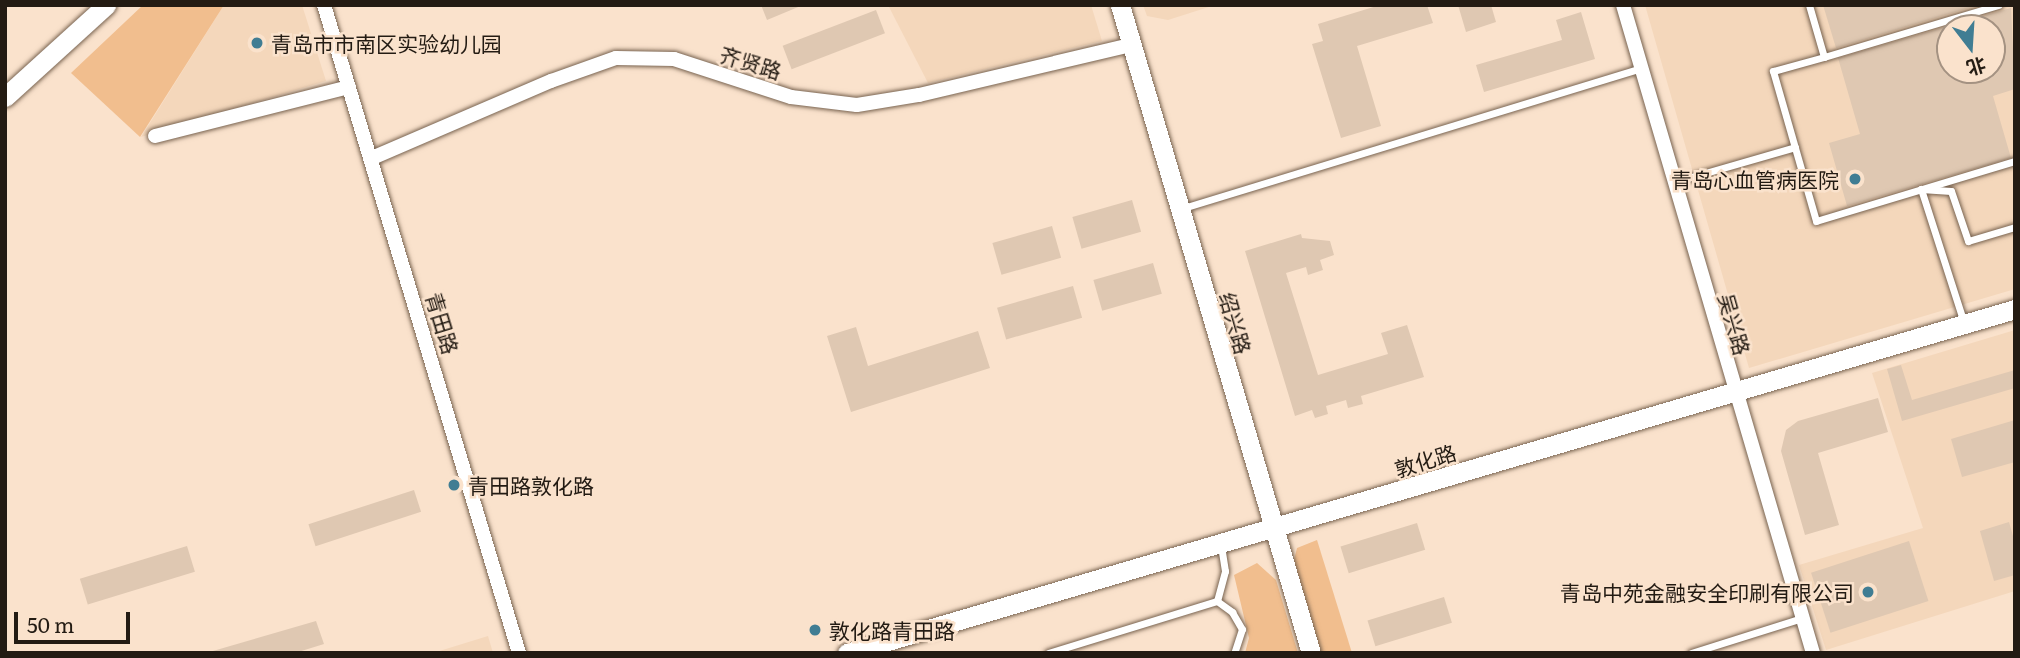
<!DOCTYPE html>
<meta charset="utf-8">
<style>
body{margin:0}
#map{position:relative;width:2020px;height:658px;overflow:hidden;background:#fae2cc;font-family:Literata,"Noto Sans SC",serif}
div>[style]{position:absolute}
[style*='--x']{left:calc(var(--x)*1px);top:calc(var(--y)*1px);width:calc(var(--w)*1px);rotate:calc(var(--a)*1deg)}
.built>*{inset:0;background:#f4d7bb}
.green>*{inset:0;background:#f1be8e}
.building>*{inset:0;background:#dfc8b2;transform-origin:0 0}
.roads{filter:drop-shadow(0 0 2px #786350) drop-shadow(0 0 2px #786350)}
.lane>*{height:7px;margin:-3.5px;padding:0 3.5px;transform-origin:3.5px;border-radius:3.5px;background:#fff}
.street>*{height:14px;margin:-7px;padding:0 7px;transform-origin:7px;border-radius:7px;background:#fff}
.secondary>*{height:19px;margin:-9.5px;padding:0 9.5px;transform-origin:9.5px;border-radius:9.5px;background:#fff}
.dots>*{width:19px;height:19px;translate:-50% -50%;box-sizing:border-box;border:4px solid #fae2cc;border-radius:50%}
span{translate:-50% -50%;white-space:nowrap;text-align:center;line-height:1.15;-webkit-text-stroke:5px #fae2cc;paint-order:stroke}
.poi-label{font-size:21px;color:#231b13}
.left{translate:0 -50%;text-align:left}
.right{translate:-100% -50%;text-align:right}
.street-label{font-size:21px;color:#231b13}
.frame{position:absolute;inset:0;border:7px solid #231b13;pointer-events:none}
.north{position:absolute;left:1936px;top:14px;width:70px;height:70px;box-sizing:border-box;background:#fae2cc;border:2px solid #a49282;border-radius:50%;rotate:163deg;font-size:19px;font-weight:700;line-height:28px;text-align:center;color:#231b13}
.north::after{content:'';display:block;margin:auto;width:24px;height:32px;background:#407d93;clip-path:polygon(50% 0,100% 100%,50% 72%,0 100%)}
.scale{position:absolute;left:14px;top:612px;width:116px;height:32px;box-sizing:border-box;border:4px solid #231b13;border-top:0;padding-left:9px;font-size:21px;line-height:24px;white-space:nowrap;color:#231b13;-webkit-text-stroke:5px #fae2cc;paint-order:stroke}
</style>
<div id="map">
<div class="built">
<i style="clip-path:polygon(224px 5px,302px 5px,326px 81px,141px 137px)"></i>
<i style="clip-path:polygon(888px 5px,1091px 5px,1102px 41px,928px 83px)"></i>
<i style="clip-path:polygon(1143px 5px,1215px 5px,1168px 20px,1147px 16px)"></i>
<i style="clip-path:polygon(evenodd,1645px 5px,2015px 5px,2015px 289px,1749px 368px,1645px 5px,1950px 28px,1992px 28px,1992px 70px,1950px 70px,1950px 28px)"></i>
<i style="clip-path:polygon(2015px 330px,2015px 591px,1826px 650px,1799px 565px,1923px 528px,1872px 373px)"></i>
<i style="clip-path:polygon(488px 636px,493px 653px,433px 653px)"></i>
</div>
<div class="green">
<i style="clip-path:polygon(143px 5px,224px 5px,140px 137px,71px 73px)"></i>
<i style="clip-path:polygon(1317px 540px,1352px 653px,1319px 653px,1292px 568px,1297px 548px)"></i>
<i style="clip-path:polygon(1257px 563px,1276px 580px,1298px 653px,1245px 653px,1249px 638px,1234px 575px)"></i>
</div>
<div class="building">
<i style="clip-path:polygon(761px 5px,803px 5px,767px 20px)"></i>
<i style="clip-path:polygon(1380px 5px,1427px 5px,1433px 23px,1357px 46px,1381px 126px,1341px 138px,1312px 44px,1323px 41px,1318px 24px)"></i>
<i style="clip-path:polygon(1458px 5px,1491px 5px,1496px 22px,1466px 32px)"></i>
<i style="clip-path:polygon(1823px 5px,1975px 5px,1975px 6px,1836px 48px)"></i>
<i style="clip-path:polygon(evenodd,2011px 8px,2015px 89px,1993px 96px,2011px 158px,1847px 206px,1829px 143px,1860px 134px,1838px 58px,2011px 8px,1950px 28px,1992px 28px,1992px 70px,1950px 70px,1950px 28px)"></i>
<i style="left:876px;top:10px;width:25px;height:100px;rotate:69deg"></i>
<i style="clip-path:polygon(1581px 12px,1595px 59px,1484px 92px,1476px 65px,1562px 40px,1556px 20px)"></i>
<i style="left:1132px;top:200px;width:33px;height:62px;rotate:74deg"></i>
<i style="left:1052px;top:226px;width:33px;height:62px;rotate:74deg"></i>
<i style="clip-path:polygon(1301px 234px,1302px 238px,1330px 241px,1334px 255px,1320px 260px,1323px 270px,1308px 275px,1306px 267px,1286px 273px,1318px 375px,1388px 354px,1381px 333px,1407px 325px,1424px 377px,1361px 396px,1363px 404px,1348px 408px,1346px 400px,1326px 406px,1328px 414px,1315px 418px,1312px 410px,1295px 416px,1245px 251px)"></i>
<i style="left:1153px;top:263px;width:32px;height:62px;rotate:74deg"></i>
<i style="left:1073px;top:286px;width:33px;height:79px;rotate:74deg"></i>
<i style="clip-path:polygon(856px 327px,868px 366px,978px 331px,990px 368px,851px 412px,827px 336px)"></i>
<i style="clip-path:polygon(1901px 365px,1912px 400px,2015px 370px,2015px 388px,1902px 421px,1887px 369px)"></i>
<i style="clip-path:polygon(1878px 398px,1888px 432px,1818px 453px,1839px 525px,1805px 535px,1781px 451px,1786px 430px,1798px 421px)"></i>
<i style="clip-path:polygon(2015px 420px,2015px 462px,1962px 477px,1951px 439px)"></i>
<i style="left:414px;top:490px;width:23px;height:111px;rotate:72deg"></i>
<i style="clip-path:polygon(2009px 522px,2015px 543px,2015px 575px,1994px 581px,1980px 531px)"></i>
<i style="left:1417px;top:523px;width:28px;height:80px;rotate:73deg"></i>
<i style="left:1909px;top:541px;width:63px;height:103px;rotate:72deg"></i>
<i style="left:187px;top:546px;width:27px;height:112px;rotate:73deg"></i>
<i style="left:1444px;top:597px;width:27px;height:80px;rotate:73deg"></i>
<i style="clip-path:polygon(316px 621px,324px 644px,295px 653px,206px 653px)"></i>
</div>
<div class="roads">
<div class="lane">
<i style="--x:1809;--y:5;--w:54;--a:73.9"></i>
<i style="--x:1824;--y:57;--w:182;--a:-16.6"></i>
<i style="--x:1824;--y:57;--w:53;--a:164.6"></i>
<i style="--x:1773;--y:71;--w:156;--a:74"></i>
<i style="--x:1816;--y:221;--w:208;--a:-16.8"></i>
<i style="--x:1674;--y:182;--w:126;--a:-16.1"></i>
<i style="--x:1180;--y:209;--w:482;--a:-17"></i>
<i style="--x:1964;--y:323;--w:141;--a:-107.8"></i>
<i style="--x:1921;--y:189;--w:30;--a:4"></i>
<i style="--x:1951;--y:191;--w:53;--a:71.2"></i>
<i style="--x:1968;--y:241;--w:49;--a:-16.6"></i>
<i style="--x:1217;--y:601;--w:19;--a:36"></i>
<i style="--x:1232;--y:612;--w:20;--a:60"></i>
<i style="--x:1242;--y:629;--w:25;--a:108"></i>
<i style="--x:1048;--y:653;--w:177;--a:-17.1"></i>
<i style="--x:1217;--y:601;--w:31;--a:-75"></i>
<i style="--x:1225;--y:571;--w:26;--a:-99"></i>
<i style="--x:1691;--y:653;--w:116;--a:-17.5"></i>
</div>
<div class="street">
<i style="--x:324;--y:5;--w:677;--a:73.25"></i>
<i style="--x:1623;--y:5;--w:675;--a:73.66"></i>
<i style="--x:155;--y:136;--w:200;--a:-14.2"></i>
<i style="--x:372;--y:158;--w:195;--a:-23.3"></i>
<i style="--x:551;--y:81;--w:69;--a:-19.5"></i>
<i style="--x:616;--y:58;--w:58;--a:1"></i>
<i style="--x:674;--y:59;--w:123;--a:18"></i>
<i style="--x:791;--y:97;--w:66;--a:6.9"></i>
<i style="--x:857;--y:105;--w:63;--a:-9.2"></i>
<i style="--x:919;--y:95;--w:218;--a:-13.3"></i>
</div>
<div class="secondary">
<i style="--x:1120;--y:5;--w:676;--a:73.58"></i>
<i style="--x:5;--y:97;--w:137;--a:-42.3"></i>
<i style="--x:847;--y:653;--w:1218;--a:-16.41"></i>
</div>
</div>
<div class="dots">
<i style="left:257px;top:43px;background:#407d93"></i>
<i style="left:1855px;top:179px;background:#407d93"></i>
<i style="left:454px;top:485px;background:#407d93"></i>
<i style="left:1868px;top:592px;background:#407d93"></i>
<i style="left:815px;top:630px;background:#407d93"></i>
</div>
<div class="poi-label">
<span class="left" style="left:271px;top:43px">青岛市市南区实验幼儿园</span>
<span class="right" style="left:1839px;top:179px">青岛心血管病医院</span>
<span class="left" style="left:468px;top:485px">青田路敦化路</span>
<span class="right" style="left:1854px;top:592px">青岛中苑金融安全印刷有限公司</span>
<span class="left" style="left:829px;top:630px">敦化路青田路</span>
</div>
<div class="street-label">
<span style="left:751px;top:62px;rotate:17deg">齐贤路</span>
<span style="left:443px;top:323px;rotate:73deg">青田路</span>
<span style="left:1236px;top:323px;rotate:74deg">绍兴路</span>
<span style="left:1735px;top:324px;rotate:74deg">吴兴路</span>
<span style="left:1425px;top:460px;rotate:-17deg">敦化路</span>
</div>
<div class="frame"></div>
<div class="north">北</div>
<div class="scale">50 m</div>
</div>
